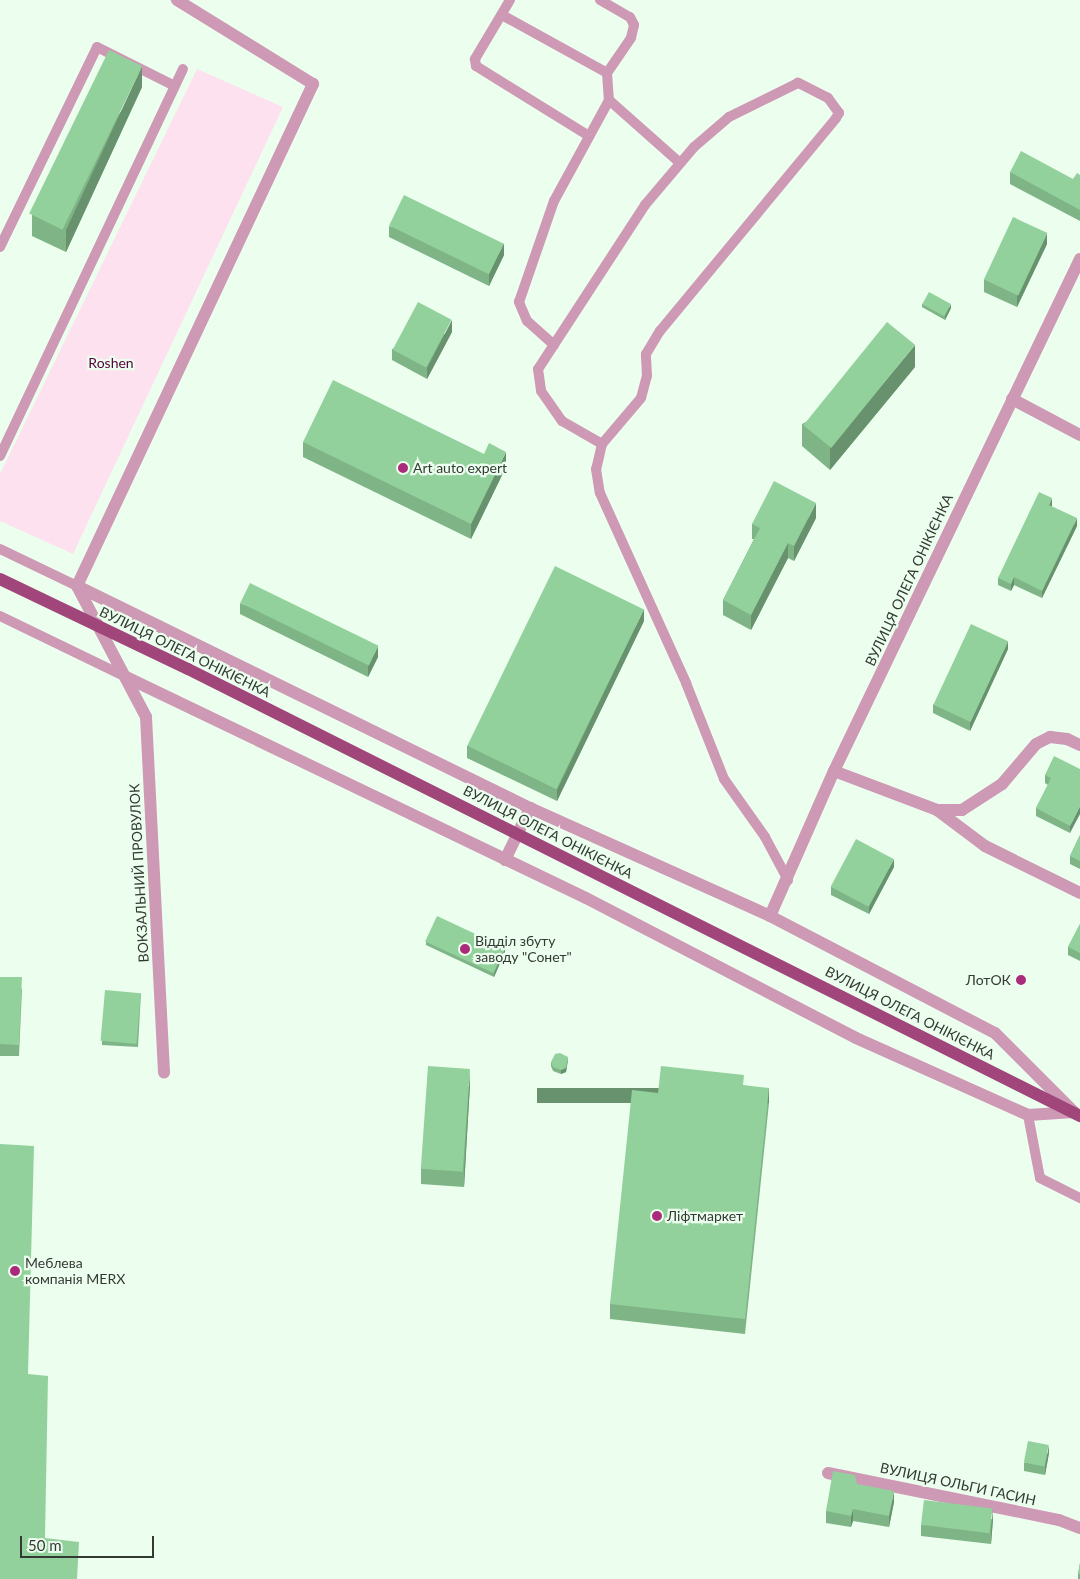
<!DOCTYPE html>
<meta charset="utf-8">
<style>
body{margin:0}
#map{position:relative;width:1080px;height:1579px;overflow:hidden;background:#ecfeee;font-family:Lato,sans-serif}
div>[style]{position:absolute}
[style*='--x']{left:calc(var(--x)*1px);top:calc(var(--y)*1px);width:calc(var(--w)*1px);rotate:calc(var(--a)*1deg)}
.green>*{inset:0;background:#fee1ef}
.service>*{height:10px;margin:-5px;padding:0 5px;transform-origin:5px;border-radius:5px;background:#cd99b4}
.minor>*{height:12px;margin:-6px;padding:0 6px;transform-origin:6px;border-radius:6px;background:#cd99b4}
.primary>*{height:12px;margin:-6px;padding:0 6px;transform-origin:6px;border-radius:6px;background:#a0467b}
.wall>*{inset:0;background:#7eb486}
.shaded-wall>*{inset:0;background:#67926d;transform-origin:0 0}
.building>*{inset:0;background:#93d19c;transform-origin:0 0}
.dots>*{width:14px;height:14px;translate:-50% -50%;box-sizing:border-box;border:2px solid #ecfeee;border-radius:50%}
span{translate:-50% -50%;white-space:nowrap;text-align:center;line-height:1.15;-webkit-text-stroke:4.5px #ecfeee;paint-order:stroke}
.park-label{font-size:14px;color:#58023d}
.poi-label{font-size:14px;color:#333a34}
.left{translate:0 -50%;text-align:left}
.right{translate:-100% -50%;text-align:right}
.street-label{font-size:14px;color:#333a34}
.scale{position:absolute;left:20px;top:1536px;width:134px;height:22px;box-sizing:border-box;border:2px solid #333a34;border-top:0;padding-left:6px;font-size:15px;line-height:18px;white-space:nowrap;color:#333a34;-webkit-text-stroke:4px #ecfeee;paint-order:stroke}
</style>
<div id="map">
<div class="green">
<i style="clip-path:polygon(197px 69px,283px 107px,73px 554px,0 521px,0 474px)"></i>
</div>
<div class="service">
<i style="--x:510;--y:0;--w:69;--a:120.7"></i>
<i style="--x:475;--y:59;--w:7;--a:82"></i>
<i style="--x:476;--y:66;--w:133;--a:31.8"></i>
<i style="--x:600;--y:0;--w:34;--a:30"></i>
<i style="--x:630;--y:17;--w:9;--a:63"></i>
<i style="--x:634;--y:25;--w:13;--a:103"></i>
<i style="--x:631;--y:38;--w:42;--a:124.4"></i>
<i style="--x:502;--y:15;--w:120;--a:28.9"></i>
<i style="--x:607;--y:73;--w:27;--a:86"></i>
<i style="--x:609;--y:100;--w:95;--a:41.6"></i>
<i style="--x:0;--y:247;--w:222;--a:-64.1"></i>
<i style="--x:97;--y:47;--w:87;--a:26.6"></i>
<i style="--x:554;--y:345;--w:36;--a:-138"></i>
<i style="--x:527;--y:321;--w:21;--a:-113"></i>
<i style="--x:519;--y:302;--w:107;--a:-70.9"></i>
<i style="--x:554;--y:201;--w:115;--a:-61.4"></i>
<i style="--x:602;--y:444;--w:60;--a:-49.7"></i>
<i style="--x:641;--y:398;--w:23;--a:-75"></i>
<i style="--x:647;--y:376;--w:22;--a:-93"></i>
<i style="--x:646;--y:354;--w:27;--a:-59"></i>
<i style="--x:660;--y:331;--w:276;--a:-50.4"></i>
<i style="--x:836;--y:118;--w:6;--a:-59"></i>
<i style="--x:839;--y:113;--w:19;--a:-126"></i>
<i style="--x:828;--y:98;--w:34;--a:-153"></i>
<i style="--x:798;--y:83;--w:77;--a:153.8"></i>
<i style="--x:729;--y:117;--w:46;--a:139.4"></i>
<i style="--x:694;--y:147;--w:76;--a:130.2"></i>
<i style="--x:645;--y:205;--w:196;--a:123.1"></i>
<i style="--x:538;--y:369;--w:22;--a:82"></i>
<i style="--x:541;--y:391;--w:37;--a:55"></i>
<i style="--x:562;--y:421;--w:46;--a:29.9"></i>
<i style="--x:602;--y:444;--w:26;--a:103"></i>
<i style="--x:596;--y:469;--w:24;--a:81"></i>
<i style="--x:600;--y:493;--w:209;--a:65.6"></i>
<i style="--x:686;--y:683;--w:103;--a:68.4"></i>
<i style="--x:724;--y:779;--w:71;--a:54.7"></i>
<i style="--x:765;--y:837;--w:49;--a:61.9"></i>
<i style="--x:0;--y:456;--w:428;--a:-64.7"></i>
<i style="--x:0;--y:549;--w:85;--a:25.7"></i>
<i style="--x:0;--y:616;--w:140;--a:25.8"></i>
<i style="--x:1028;--y:1115;--w:64;--a:79.2"></i>
<i style="--x:1040;--y:1178;--w:45;--a:26.6"></i>
</div>
<div class="minor">
<i style="--x:1012;--y:399;--w:77;--a:27.9"></i>
<i style="--x:77;--y:586;--w:504;--a:26.11"></i>
<i style="--x:530;--y:808;--w:263;--a:24.2"></i>
<i style="--x:770;--y:916;--w:254;--a:27.5"></i>
<i style="--x:995;--y:1033;--w:112;--a:45"></i>
<i style="--x:77;--y:586;--w:555;--a:-64.82"></i>
<i style="--x:313;--y:84;--w:160;--a:-148.3"></i>
<i style="--x:77;--y:586;--w:148;--a:62.2"></i>
<i style="--x:146;--y:717;--w:356;--a:87.1"></i>
<i style="--x:126;--y:677;--w:510;--a:25.66"></i>
<i style="--x:586;--y:898;--w:304;--a:27.4"></i>
<i style="--x:856;--y:1038;--w:188;--a:24.1"></i>
<i style="--x:1028;--y:1115;--w:46;--a:-3.7"></i>
<i style="--x:834;--y:771;--w:110;--a:20.7"></i>
<i style="--x:937;--y:810;--w:60;--a:36.9"></i>
<i style="--x:985;--y:846;--w:106;--a:26.3"></i>
<i style="--x:937;--y:810;--w:25;--a:0"></i>
<i style="--x:962;--y:810;--w:48;--a:-33"></i>
<i style="--x:1002;--y:784;--w:52;--a:-49.6"></i>
<i style="--x:1036;--y:744;--w:16;--a:-27"></i>
<i style="--x:1050;--y:737;--w:17;--a:7"></i>
<i style="--x:1067;--y:739;--w:14;--a:25"></i>
<i style="--x:505;--y:860;--w:58;--a:-64.3"></i>
<i style="--x:770;--y:916;--w:158;--a:-66.2"></i>
<i style="--x:834;--y:771;--w:568;--a:-64.34"></i>
<i style="--x:828;--y:1473;--w:236;--a:11.5"></i>
<i style="--x:1059;--y:1520;--w:22;--a:21"></i>
</div>
<div class="primary">
<i style="--x:0;--y:579;--w:208;--a:25.6"></i>
<i style="--x:188;--y:669;--w:998;--a:26.62"></i>
</div>
<div class="wall">
<i style="clip-path:polygon(142px 87px,66px 252px,32px 236px,32px 215px)"></i>
<i style="clip-path:polygon(1010px 172px,1073px 179px,1080px 175px,1080px 221px,1010px 184px)"></i>
<i style="clip-path:polygon(389px 226px,504px 255px,489px 286px,389px 237px)"></i>
<i style="clip-path:polygon(1047px 244px,1017px 307px,984px 292px,984px 280px)"></i>
<i style="clip-path:polygon(922px 304px,951px 308px,945px 320px,922px 307px)"></i>
<i style="clip-path:polygon(452px 332px,427px 379px,392px 360px,392px 349px)"></i>
<i style="clip-path:polygon(915px 367px,830px 470px,802px 446px,802px 424px)"></i>
<i style="clip-path:polygon(303px 442px,506px 467px,471px 539px,303px 457px)"></i>
<i style="clip-path:polygon(1052px 506px,1052px 507px,1077px 526px,1042px 598px,1014px 585px,1011px 591px,998px 585px,998px 578px)"></i>
<i style="clip-path:polygon(816px 518px,794px 561px,788px 558px,751px 630px,723px 615px,723px 600px,754px 539px,752px 539px,752px 524px)"></i>
<i style="clip-path:polygon(240px 603px,378px 657px,368px 677px,240px 614px)"></i>
<i style="clip-path:polygon(644px 621px,557px 801px,467px 758px,467px 746px)"></i>
<i style="clip-path:polygon(1008px 649px,970px 731px,933px 713px,933px 705px)"></i>
<i style="clip-path:polygon(1080px 769px,1070px 833px,1036px 816px,1036px 808px,1048px 785px,1045px 783px,1045px 775px)"></i>
<i style="clip-path:polygon(1080px 835px,1080px 869px,1070px 864px,1070px 856px)"></i>
<i style="clip-path:polygon(894px 867px,869px 914px,831px 895px,831px 887px)"></i>
<i style="clip-path:polygon(1080px 924px,1080px 961px,1068px 955px,1068px 947px)"></i>
<i style="clip-path:polygon(426px 942px,505px 952px,494px 977px,426px 945px)"></i>
<i style="clip-path:polygon(0 977px,22px 989px,19px 1056px,0 1056px)"></i>
<i style="clip-path:polygon(141px 993px,138px 1047px,102px 1045px,102px 1041px)"></i>
<i style="clip-path:polygon(568px 1061px,566px 1072px,561px 1074px,553px 1071px,551px 1066px,551px 1062px)"></i>
<i style="clip-path:polygon(470px 1084px,464px 1187px,421px 1184px,421px 1169px)"></i>
<i style="clip-path:polygon(744px 1085px,769px 1103px,745px 1334px,610px 1319px,610px 1304px,658px 1093px)"></i>
<i style="clip-path:polygon(1049px 1453px,1045px 1475px,1024px 1471px,1024px 1463px)"></i>
<i style="clip-path:polygon(894px 1502px,889px 1527px,853px 1521px,851px 1527px,826px 1523px,826px 1511px)"></i>
<i style="clip-path:polygon(993px 1519px,991px 1544px,921px 1536px,921px 1525px)"></i>
<i style="clip-path:polygon(1080px 1563px,1080px 1579px,1078px 1579px,1078px 1574px)"></i>
</div>
<div class="shaded-wall">
<i style="clip-path:polygon(142px 66px,142px 87px,66px 252px,66px 230px)"></i>
<i style="clip-path:polygon(1047px 233px,1047px 244px,1017px 307px,1017px 296px)"></i>
<i style="clip-path:polygon(504px 243px,504px 255px,489px 286px,489px 274px)"></i>
<i style="clip-path:polygon(951px 304px,951px 308px,945px 320px,945px 316px)"></i>
<i style="clip-path:polygon(452px 320px,452px 332px,427px 379px,427px 368px)"></i>
<i style="clip-path:polygon(915px 345px,915px 367px,830px 470px,830px 448px)"></i>
<i style="clip-path:polygon(506px 452px,506px 467px,471px 539px,471px 524px)"></i>
<i style="clip-path:polygon(1052px 498px,1052px 506px,1049px 513px,1049px 505px)"></i>
<i style="clip-path:polygon(816px 503px,816px 518px,794px 561px,794px 546px)"></i>
<i style="clip-path:polygon(1077px 518px,1077px 526px,1042px 598px,1042px 591px)"></i>
<i style="clip-path:polygon(788px 543px,788px 558px,751px 630px,751px 615px)"></i>
<i style="clip-path:polygon(1014px 577px,1014px 585px,1011px 591px,1011px 584px)"></i>
<i style="clip-path:polygon(644px 609px,644px 621px,557px 801px,557px 790px)"></i>
<i style="clip-path:polygon(1008px 641px,1008px 649px,970px 731px,970px 723px)"></i>
<i style="clip-path:polygon(378px 646px,378px 657px,368px 677px,368px 666px)"></i>
<i style="clip-path:polygon(1080px 806px,1080px 814px,1070px 833px,1070px 826px)"></i>
<i style="clip-path:polygon(894px 859px,894px 867px,869px 914px,869px 906px)"></i>
<i style="clip-path:polygon(505px 948px,505px 952px,494px 977px,494px 974px)"></i>
<i style="clip-path:polygon(568px 1057px,566px 1072px,561px 1074px,561px 1070px)"></i>
<i style="clip-path:polygon(470px 1069px,470px 1084px,464px 1187px,464px 1172px)"></i>
<i style="left:769px;top:1088px;width:15px;height:232px;rotate:90deg"></i>
<i style="clip-path:polygon(1049px 1445px,1049px 1453px,1045px 1475px,1045px 1467px)"></i>
<i style="clip-path:polygon(894px 1491px,894px 1502px,889px 1527px,889px 1516px)"></i>
<i style="clip-path:polygon(993px 1508px,993px 1519px,991px 1544px,991px 1532px)"></i>
<i style="clip-path:polygon(853px 1509px,853px 1521px,851px 1527px,851px 1516px)"></i>
</div>
<div class="building">
<i style="left:109px;top:50px;width:37px;height:182px;rotate:26deg"></i>
<i style="clip-path:polygon(1021px 151px,1073px 179px,1077px 173px,1080px 175px,1080px 210px,1010px 172px)"></i>
<i style="left:404px;top:195px;width:111px;height:34px;rotate:26deg"></i>
<i style="left:1013px;top:217px;width:38px;height:69px;rotate:25deg"></i>
<i style="left:929px;top:292px;width:25px;height:14px;rotate:29deg"></i>
<i style="left:418px;top:302px;width:38px;height:54px;rotate:28deg"></i>
<i style="left:887px;top:322px;width:36px;height:133px;rotate:39deg"></i>
<i style="clip-path:polygon(333px 380px,484px 454px,489px 443px,506px 452px,471px 524px,303px 442px)"></i>
<i style="clip-path:polygon(774px 481px,816px 503px,794px 546px,788px 543px,751px 615px,723px 600px,760px 528px,752px 524px)"></i>
<i style="clip-path:polygon(1039px 492px,1052px 498px,1049px 505px,1077px 518px,1042px 591px,1014px 577px,1011px 584px,998px 578px)"></i>
<i style="left:555px;top:566px;width:99px;height:200px;rotate:26deg"></i>
<i style="left:250px;top:583px;width:143px;height:22px;rotate:26deg"></i>
<i style="left:971px;top:624px;width:41px;height:89px;rotate:25deg"></i>
<i style="clip-path:polygon(1054px 756px,1080px 769px,1080px 806px,1070px 826px,1036px 808px,1051px 778px,1045px 775px)"></i>
<i style="clip-path:polygon(1080px 835px,1080px 861px,1070px 856px)"></i>
<i style="left:856px;top:839px;width:43px;height:54px;rotate:28deg"></i>
<i style="left:437px;top:916px;width:75px;height:28px;rotate:25deg"></i>
<i style="clip-path:polygon(1080px 924px,1080px 953px,1068px 947px)"></i>
<i style="clip-path:polygon(0 977px,22px 977px,19px 1045px,0 1044px)"></i>
<i style="left:105px;top:990px;width:36px;height:51px;rotate:5deg"></i>
<i style="clip-path:polygon(560px 1053px,568px 1057px,566px 1068px,561px 1070px,553px 1067px,551px 1062px,555px 1054px)"></i>
<i style="left:428px;top:1066px;width:42px;height:103px;rotate:4deg"></i>
<i style="clip-path:polygon(661px 1066px,744px 1075px,743px 1085px,769px 1088px,745px 1319px,610px 1304px,632px 1090px,658px 1093px)"></i>
<i style="clip-path:polygon(0 1144px,34px 1146px,28px 1374px,48px 1376px,45px 1538px,79px 1542px,77px 1579px,0 1579px)"></i>
<i style="left:1028px;top:1441px;width:21px;height:22px;rotate:11deg"></i>
<i style="clip-path:polygon(833px 1471px,855px 1475px,857px 1484px,894px 1491px,889px 1516px,853px 1509px,851px 1516px,826px 1511px)"></i>
<i style="left:924px;top:1500px;width:69px;height:25px;rotate:7deg"></i>
<i style="clip-path:polygon(1080px 1563px,1080px 1574px,1078px 1574px)"></i>
</div>
<div class="dots">
<i style="left:403px;top:468px;background:#aa2b7b"></i>
<i style="left:465px;top:949px;background:#aa2b7b"></i>
<i style="left:1021px;top:980px;background:#aa2b7b"></i>
<i style="left:657px;top:1216px;background:#aa2b7b"></i>
<i style="left:15px;top:1271px;background:#aa2b7b"></i>
</div>
<div class="park-label">
<span style="left:111px;top:363px">Roshen</span>
</div>
<div class="poi-label">
<span class="left" style="left:413px;top:468px">Art auto expert</span>
<span class="left" style="left:475px;top:949px">Відділ збуту<br>заводу "Сонет"</span>
<span class="right" style="left:1011px;top:980px">ЛотОК</span>
<span class="left" style="left:667px;top:1216px">Ліфтмаркет</span>
<span class="left" style="left:25px;top:1271px">Меблева<br>компанія MERX</span>
</div>
<div class="street-label">
<span style="left:909px;top:580px;rotate:-65deg">ВУЛИЦЯ ОЛЕГА ОНІКІЄНКА</span>
<span style="left:185px;top:652px;rotate:26deg">ВУЛИЦЯ ОЛЕГА ОНІКІЄНКА</span>
<span style="left:548px;top:832px;rotate:27deg">ВУЛИЦЯ ОЛЕГА ОНІКІЄНКА</span>
<span style="left:139px;top:873px;rotate:-93deg">ВОКЗАЛЬНИЙ ПРОВУЛОК</span>
<span style="left:910px;top:1013px;rotate:27deg">ВУЛИЦЯ ОЛЕГА ОНІКІЄНКА</span>
<span style="left:958px;top:1484px;rotate:12deg">ВУЛИЦЯ ОЛЬГИ ГАСИН</span>
</div>
<div class="scale">50 m</div>
</div>
